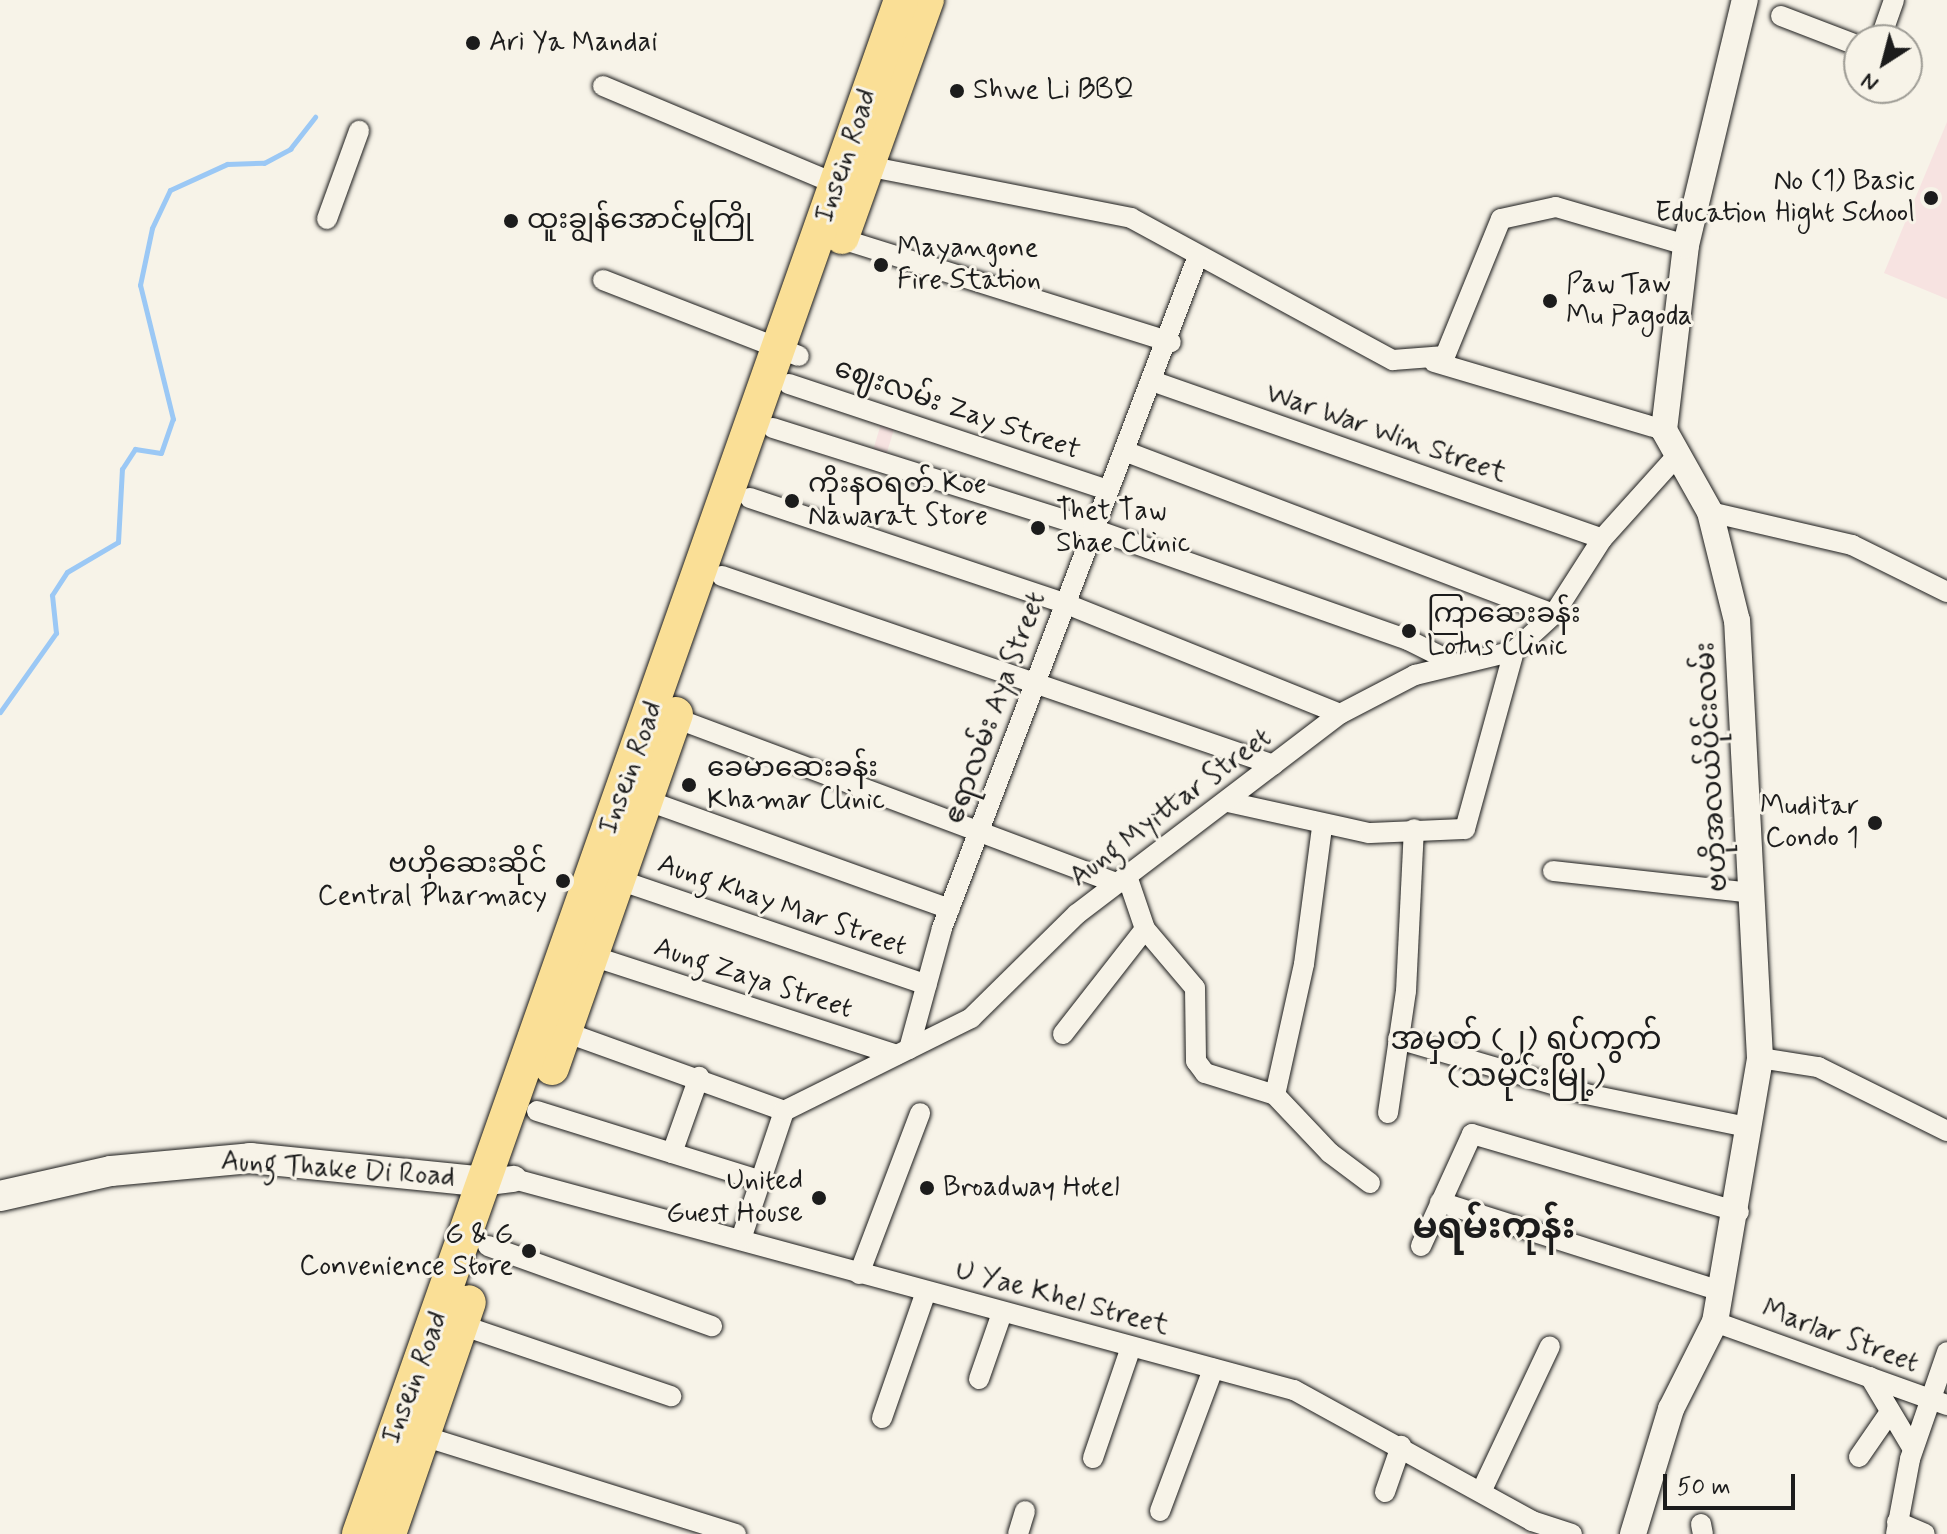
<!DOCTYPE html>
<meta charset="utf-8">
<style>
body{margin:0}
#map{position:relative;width:1947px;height:1534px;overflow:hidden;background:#f7f3e8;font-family:Mynerve,"Noto Sans Myanmar",sans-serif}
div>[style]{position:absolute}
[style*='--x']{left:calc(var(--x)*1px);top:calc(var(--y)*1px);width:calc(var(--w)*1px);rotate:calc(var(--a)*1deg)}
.built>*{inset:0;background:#f7e3e1;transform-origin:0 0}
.stream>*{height:5px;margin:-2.5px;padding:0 2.5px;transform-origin:2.5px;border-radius:2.5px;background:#9bc8f5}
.roads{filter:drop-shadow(0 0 2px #1c1c1c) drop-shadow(0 0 2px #1c1c1c)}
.minor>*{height:20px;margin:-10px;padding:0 10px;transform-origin:10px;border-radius:10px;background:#f7f3e8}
.tertiary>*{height:26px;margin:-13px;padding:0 13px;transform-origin:13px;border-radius:13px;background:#f7f3e8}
.secondary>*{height:30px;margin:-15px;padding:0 15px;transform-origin:15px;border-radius:15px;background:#f7f3e8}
.primary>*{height:34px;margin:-17px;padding:0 17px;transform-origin:17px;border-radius:17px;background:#fadf96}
.dots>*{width:22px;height:22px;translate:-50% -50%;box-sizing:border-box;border:4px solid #f7f3e8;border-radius:50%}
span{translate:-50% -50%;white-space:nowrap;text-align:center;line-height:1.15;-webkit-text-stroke:6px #f7f3e8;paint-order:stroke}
.poi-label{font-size:28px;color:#1c1c1c}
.left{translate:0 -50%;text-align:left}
.right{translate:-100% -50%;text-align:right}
.street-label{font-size:28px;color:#1c1c1c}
.quarter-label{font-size:32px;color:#1c1c1c}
.district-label{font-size:36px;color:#1c1c1c;font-weight:700}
.north{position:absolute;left:1843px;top:24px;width:80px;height:80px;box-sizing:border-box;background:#f7f3e8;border:2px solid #9f9d96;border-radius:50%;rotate:216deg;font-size:22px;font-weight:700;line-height:32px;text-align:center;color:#1c1c1c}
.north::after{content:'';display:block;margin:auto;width:28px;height:36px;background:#1c1c1c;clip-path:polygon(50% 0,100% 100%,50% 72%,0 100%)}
.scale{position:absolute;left:1663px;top:1474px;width:132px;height:36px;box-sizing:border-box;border:4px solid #1c1c1c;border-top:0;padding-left:10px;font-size:24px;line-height:28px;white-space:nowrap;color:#1c1c1c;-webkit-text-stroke:6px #f7f3e8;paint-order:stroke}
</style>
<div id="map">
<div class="built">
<i style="clip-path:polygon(1947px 122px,1947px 299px,1884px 273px)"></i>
<i style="left:881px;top:424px;width:14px;height:27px;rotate:17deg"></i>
</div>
<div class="stream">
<i style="--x:0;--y:712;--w:97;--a:-54.7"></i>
<i style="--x:56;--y:633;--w:38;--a:-96"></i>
<i style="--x:52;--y:595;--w:27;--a:-57"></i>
<i style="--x:67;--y:572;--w:59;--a:-30.5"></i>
<i style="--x:118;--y:542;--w:73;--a:-86.9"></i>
<i style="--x:122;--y:469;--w:24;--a:-57"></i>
<i style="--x:135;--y:449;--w:26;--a:9"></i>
<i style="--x:161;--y:453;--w:36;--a:-71"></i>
<i style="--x:173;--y:419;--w:138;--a:-103.8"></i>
<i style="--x:140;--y:285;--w:58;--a:-78.1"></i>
<i style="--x:152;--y:228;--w:42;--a:-64.7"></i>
<i style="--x:170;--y:190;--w:63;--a:-24.5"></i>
<i style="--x:227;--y:164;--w:37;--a:-2"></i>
<i style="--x:264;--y:163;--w:30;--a:-28"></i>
<i style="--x:290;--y:149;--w:41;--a:-52"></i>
</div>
<div class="roads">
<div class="minor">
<i style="--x:1781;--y:16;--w:84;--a:21"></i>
<i style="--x:1880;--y:40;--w:42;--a:-70.7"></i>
<i style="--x:603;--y:86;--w:253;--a:22.8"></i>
<i style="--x:867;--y:166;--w:269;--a:11.1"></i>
<i style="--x:1131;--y:218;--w:298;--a:28.5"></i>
<i style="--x:1393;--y:360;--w:52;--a:-4.4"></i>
<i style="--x:1445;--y:356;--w:148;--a:-67.8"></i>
<i style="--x:1501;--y:219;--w:56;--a:-12.3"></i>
<i style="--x:1556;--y:207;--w:135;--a:16.3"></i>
<i style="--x:327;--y:219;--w:94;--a:-70"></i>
<i style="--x:832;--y:236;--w:355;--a:17.4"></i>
<i style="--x:603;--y:280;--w:210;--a:21.2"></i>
<i style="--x:1434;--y:362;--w:240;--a:16.5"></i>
<i style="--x:1152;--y:381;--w:477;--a:19.3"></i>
<i style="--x:789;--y:384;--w:335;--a:18.4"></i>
<i style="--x:773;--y:428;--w:336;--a:17.5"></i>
<i style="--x:1093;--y:529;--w:334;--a:19.4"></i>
<i style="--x:1408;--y:640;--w:49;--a:26.6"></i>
<i style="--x:1124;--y:451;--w:460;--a:20.8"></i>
<i style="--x:750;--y:498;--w:331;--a:18.5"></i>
<i style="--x:1064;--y:603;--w:297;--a:21.9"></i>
<i style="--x:1710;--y:512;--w:146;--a:13.1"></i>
<i style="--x:1852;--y:545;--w:106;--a:26.3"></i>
<i style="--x:722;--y:576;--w:583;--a:18.9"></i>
<i style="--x:675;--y:718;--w:472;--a:20.5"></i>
<i style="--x:637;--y:797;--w:332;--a:19.7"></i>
<i style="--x:1228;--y:802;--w:144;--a:12.4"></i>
<i style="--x:1369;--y:833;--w:96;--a:-2.4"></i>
<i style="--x:1465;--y:829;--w:185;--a:-74.6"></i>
<i style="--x:1553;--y:871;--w:201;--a:6.3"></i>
<i style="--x:1127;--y:876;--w:56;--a:71.2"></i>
<i style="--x:1145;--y:929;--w:77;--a:49.7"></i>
<i style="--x:1195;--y:988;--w:73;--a:89.2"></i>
<i style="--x:1196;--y:1061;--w:15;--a:53"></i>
<i style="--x:1205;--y:1073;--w:73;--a:17.4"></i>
<i style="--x:1275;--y:1095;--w:80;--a:46.5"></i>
<i style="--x:1330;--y:1153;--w:50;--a:36.9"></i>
<i style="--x:619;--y:880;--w:325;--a:18.8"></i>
<i style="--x:592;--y:956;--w:320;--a:18"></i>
<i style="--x:565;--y:1032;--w:233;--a:19.8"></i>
<i style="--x:1063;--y:1034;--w:133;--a:-52"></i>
<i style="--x:1398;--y:1039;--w:196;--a:16.3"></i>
<i style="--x:1586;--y:1094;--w:168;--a:11.6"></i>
<i style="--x:909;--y:1049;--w:125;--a:-74.7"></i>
<i style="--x:942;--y:928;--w:719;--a:-69.15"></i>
<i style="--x:1760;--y:1058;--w:59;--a:8.8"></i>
<i style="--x:1818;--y:1067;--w:144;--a:26.4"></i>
<i style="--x:1275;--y:1095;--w:134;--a:-77.5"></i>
<i style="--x:1304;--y:964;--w:138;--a:-82.5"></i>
<i style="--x:537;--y:1111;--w:232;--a:17.3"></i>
<i style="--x:1388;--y:1113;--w:123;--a:-81.6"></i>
<i style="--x:1406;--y:991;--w:162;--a:-87.2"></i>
<i style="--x:672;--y:1153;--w:81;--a:-70.4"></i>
<i style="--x:514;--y:1179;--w:808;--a:15.14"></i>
<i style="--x:1294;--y:1390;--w:272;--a:28.8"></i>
<i style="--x:1532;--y:1521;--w:42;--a:18"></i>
<i style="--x:1440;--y:1202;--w:295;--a:17.6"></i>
<i style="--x:741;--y:1239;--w:135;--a:-71.4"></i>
<i style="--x:784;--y:1111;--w:209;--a:-26.4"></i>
<i style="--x:971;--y:1018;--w:148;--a:-44.5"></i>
<i style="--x:1077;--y:914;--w:330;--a:-37.3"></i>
<i style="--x:1340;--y:714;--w:85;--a:-27.5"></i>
<i style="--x:1415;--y:675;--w:102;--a:-13.6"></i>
<i style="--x:1514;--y:651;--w:54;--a:-42.8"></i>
<i style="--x:1554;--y:614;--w:89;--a:-57.4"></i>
<i style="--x:1602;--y:539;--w:109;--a:-48"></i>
<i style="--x:488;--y:1246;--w:238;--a:19.7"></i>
<i style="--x:1421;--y:1246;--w:123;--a:-65.5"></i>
<i style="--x:1472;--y:1134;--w:278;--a:16.3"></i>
<i style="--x:859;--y:1274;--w:172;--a:-69.2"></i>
<i style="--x:1715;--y:1322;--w:246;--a:19.7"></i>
<i style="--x:461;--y:1325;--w:222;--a:18.7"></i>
<i style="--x:1870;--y:1377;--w:84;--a:59.2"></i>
<i style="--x:979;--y:1379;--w:70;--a:-70.8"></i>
<i style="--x:882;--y:1418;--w:133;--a:-70.8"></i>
<i style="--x:423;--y:1436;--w:328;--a:17.4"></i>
<i style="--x:1859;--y:1457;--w:55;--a:-55.4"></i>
<i style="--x:1093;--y:1458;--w:117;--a:-71.1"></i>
<i style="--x:1385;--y:1492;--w:49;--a:-70.8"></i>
<i style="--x:1481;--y:1492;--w:161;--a:-64.7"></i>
<i style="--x:1160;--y:1511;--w:152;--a:-69.5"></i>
<i style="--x:1897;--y:1522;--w:30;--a:23"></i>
<i style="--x:1701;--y:1524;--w:10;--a:79"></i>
<i style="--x:1018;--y:1534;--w:24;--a:-73"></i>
<i style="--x:1896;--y:1534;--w:76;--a:-79.4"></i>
<i style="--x:1910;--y:1459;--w:113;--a:-70.9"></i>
</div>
<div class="tertiary">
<i style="--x:488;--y:1182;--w:26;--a:-7"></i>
<i style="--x:1633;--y:1534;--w:131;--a:-73.1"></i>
<i style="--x:1671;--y:1409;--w:97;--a:-63.2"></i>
<i style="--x:1715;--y:1322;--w:268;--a:-80.3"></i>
<i style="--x:1760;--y:1058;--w:438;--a:-93"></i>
<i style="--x:1737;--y:621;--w:112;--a:-103.9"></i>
<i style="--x:1710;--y:512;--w:94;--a:-119.3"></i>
<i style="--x:1664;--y:430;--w:186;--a:-83.2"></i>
<i style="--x:1686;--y:245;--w:252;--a:-76.5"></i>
</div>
<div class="secondary">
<i style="--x:0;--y:1196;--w:114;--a:-12.7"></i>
<i style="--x:111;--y:1171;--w:140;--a:-5.3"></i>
<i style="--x:250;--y:1158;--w:239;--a:5.8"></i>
</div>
<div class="primary">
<i style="--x:842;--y:237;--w:252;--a:-70.3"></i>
<i style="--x:552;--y:1068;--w:375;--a:-70.7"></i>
<i style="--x:359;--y:1534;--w:1627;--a:-70.54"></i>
<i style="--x:389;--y:1534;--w:245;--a:-71"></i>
</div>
</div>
<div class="dots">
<i style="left:473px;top:43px;background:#1c1c1c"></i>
<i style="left:957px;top:91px;background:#1c1c1c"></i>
<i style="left:1931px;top:198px;background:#1c1c1c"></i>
<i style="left:511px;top:221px;background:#1c1c1c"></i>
<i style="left:881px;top:265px;background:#1c1c1c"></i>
<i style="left:1550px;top:301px;background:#1c1c1c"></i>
<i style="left:792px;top:501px;background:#1c1c1c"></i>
<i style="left:1038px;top:528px;background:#1c1c1c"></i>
<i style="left:1409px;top:631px;background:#1c1c1c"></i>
<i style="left:689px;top:785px;background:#1c1c1c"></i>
<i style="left:1875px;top:823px;background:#1c1c1c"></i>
<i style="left:563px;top:881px;background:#1c1c1c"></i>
<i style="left:927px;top:1188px;background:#1c1c1c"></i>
<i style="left:819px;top:1198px;background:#1c1c1c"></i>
<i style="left:529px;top:1251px;background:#1c1c1c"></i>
</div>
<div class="poi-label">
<span class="left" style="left:489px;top:43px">Ari Ya Mandai</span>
<span class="left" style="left:973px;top:91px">Shwe Li BBQ</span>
<span class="right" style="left:1915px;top:198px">No (1) Basic<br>Education Hight School</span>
<span class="left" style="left:527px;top:221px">ထူးချွန်အောင်မူကြို</span>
<span class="left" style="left:897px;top:265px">Mayangone<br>Fire Station</span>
<span class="left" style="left:1566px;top:301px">Paw Taw<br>Mu Pagoda</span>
<span class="left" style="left:808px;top:501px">ကိုးနဝရတ် Koe<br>Nawarat Store</span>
<span class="left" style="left:1056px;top:528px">Thet Taw<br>Shae Clinic</span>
<span class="left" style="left:1427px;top:631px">ကြာဆေးခန်း<br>Lotus Clinic</span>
<span class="left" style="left:707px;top:785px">ခေမာဆေးခန်း<br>Khamar Clinic</span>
<span class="right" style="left:1859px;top:823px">Muditar<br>Condo 1</span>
<span class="right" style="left:547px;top:881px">ဗဟိုဆေးဆိုင်<br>Central Pharmacy</span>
<span class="right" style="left:803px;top:1198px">United<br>Guest House</span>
<span class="left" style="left:943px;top:1188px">Broadway Hotel</span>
<span class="right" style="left:513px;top:1251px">G &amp; G<br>Convenience Store</span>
</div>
<div class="street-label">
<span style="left:847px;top:156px;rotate:-71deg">Insein Road</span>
<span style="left:957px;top:410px;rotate:19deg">ဈေးလမ်း Zay Street</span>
<span style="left:1386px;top:434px;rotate:19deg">War War Win Street</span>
<span style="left:996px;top:708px;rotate:-70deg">ဧရာလမ်း Aya Street</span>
<span style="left:1713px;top:767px;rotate:-93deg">ဗဟိုအလယ်ပိုင်းလမ်း</span>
<span style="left:632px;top:768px;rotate:-70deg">Insein Road</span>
<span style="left:1171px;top:808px;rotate:-37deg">Aung Myittar Street</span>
<span style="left:782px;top:906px;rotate:19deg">Aung Khay Mar Street</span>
<span style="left:753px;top:979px;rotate:18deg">Aung Zaya Street</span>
<span style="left:338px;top:1170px;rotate:4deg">Aung Thake Di Road</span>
<span style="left:1062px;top:1299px;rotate:15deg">U Yae Khel Street</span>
<span style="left:1840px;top:1337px;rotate:20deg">Marlar Street</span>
<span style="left:416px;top:1378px;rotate:-69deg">Insein Road</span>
</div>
<div class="quarter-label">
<span style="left:1526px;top:1059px">အမှတ် (၂) ရပ်ကွက်<br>(သမိုင်းမြို့)</span>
</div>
<div class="district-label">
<span style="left:1494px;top:1229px">မရမ်းကုန်း</span>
</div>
<div class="north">N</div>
<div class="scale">50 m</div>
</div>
